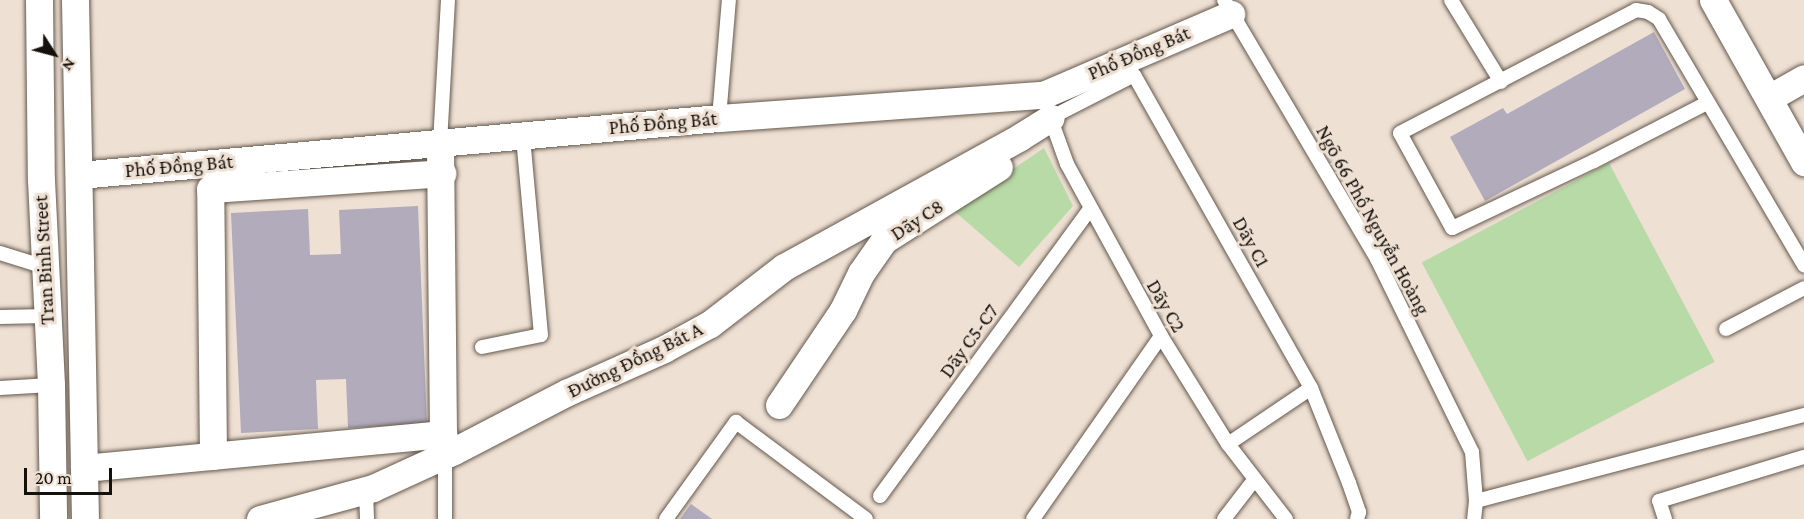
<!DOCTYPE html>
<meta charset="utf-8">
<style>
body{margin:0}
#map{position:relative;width:1804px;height:519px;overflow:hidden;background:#eee0d3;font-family:"Crimson Pro",serif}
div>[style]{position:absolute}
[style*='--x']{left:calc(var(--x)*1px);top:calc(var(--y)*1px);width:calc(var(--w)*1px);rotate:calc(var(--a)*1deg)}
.green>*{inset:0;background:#b7daa6;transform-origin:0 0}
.building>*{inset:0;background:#b1abbc}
.roads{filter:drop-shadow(0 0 2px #64584d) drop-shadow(0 0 2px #64584d)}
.service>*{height:14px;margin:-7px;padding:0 7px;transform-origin:7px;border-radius:7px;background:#fff}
.minor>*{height:27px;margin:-13.5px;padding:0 13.5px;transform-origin:13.5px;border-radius:13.5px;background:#fff}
span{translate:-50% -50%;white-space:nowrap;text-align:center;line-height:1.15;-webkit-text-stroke:6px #eee0d3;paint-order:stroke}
.street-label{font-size:20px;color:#14100b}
.north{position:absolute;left:24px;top:24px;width:60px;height:60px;-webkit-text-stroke:4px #eee0d3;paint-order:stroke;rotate:126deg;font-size:16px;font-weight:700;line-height:24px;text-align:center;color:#14100b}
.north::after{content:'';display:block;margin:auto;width:21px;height:27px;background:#14100b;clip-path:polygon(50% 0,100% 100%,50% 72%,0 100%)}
.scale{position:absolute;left:24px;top:468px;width:88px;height:27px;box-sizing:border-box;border:3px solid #14100b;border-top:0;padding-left:8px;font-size:18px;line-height:21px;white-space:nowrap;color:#14100b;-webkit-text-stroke:4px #eee0d3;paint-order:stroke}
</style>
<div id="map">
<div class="green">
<i style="clip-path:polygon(1044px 148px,1073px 206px,1019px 267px,953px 210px)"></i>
<i style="left:1609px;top:163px;width:225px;height:212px;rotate:62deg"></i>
</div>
<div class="building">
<i style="clip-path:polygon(1654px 32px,1685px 89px,1485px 201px,1450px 137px,1503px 108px,1507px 114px)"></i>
<i style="clip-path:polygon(418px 206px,427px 424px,348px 428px,346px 379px,316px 380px,318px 429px,241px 433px,231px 213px,308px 209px,310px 255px,341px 254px,339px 210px)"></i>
<i style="clip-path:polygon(691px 504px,712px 519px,680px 519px)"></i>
</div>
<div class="roads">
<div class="service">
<i style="--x:1224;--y:0;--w:301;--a:59.4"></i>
<i style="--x:1377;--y:259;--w:215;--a:63.8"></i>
<i style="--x:1472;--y:452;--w:49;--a:85.3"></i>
<i style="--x:1476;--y:501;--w:18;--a:96"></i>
<i style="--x:1451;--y:0;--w:96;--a:58.6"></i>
<i style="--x:1707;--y:103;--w:127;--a:152.8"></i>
<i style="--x:1594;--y:161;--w:157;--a:154.7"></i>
<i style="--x:1452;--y:228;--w:108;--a:-118.7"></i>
<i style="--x:1400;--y:133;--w:266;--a:-27.5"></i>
<i style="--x:1636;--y:10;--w:12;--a:9"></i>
<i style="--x:1648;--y:12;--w:13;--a:32"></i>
<i style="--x:1659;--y:19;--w:286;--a:59.5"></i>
<i style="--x:1049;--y:114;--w:53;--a:70.2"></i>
<i style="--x:1067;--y:164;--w:196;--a:61.3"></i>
<i style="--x:1161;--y:336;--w:127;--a:58.2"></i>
<i style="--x:1228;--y:444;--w:95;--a:52.3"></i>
<i style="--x:719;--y:118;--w:118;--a:-85.2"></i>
<i style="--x:1050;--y:118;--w:94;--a:-27.1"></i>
<i style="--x:1134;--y:75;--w:360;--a:60.5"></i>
<i style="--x:1311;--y:388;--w:102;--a:68.2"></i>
<i style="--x:1349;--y:483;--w:31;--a:71"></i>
<i style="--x:1359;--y:512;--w:7;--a:106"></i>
<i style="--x:440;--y:143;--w:143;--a:-86.8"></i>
<i style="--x:0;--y:253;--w:47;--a:17.3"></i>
<i style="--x:0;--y:317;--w:47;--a:-1.2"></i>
<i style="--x:1726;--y:329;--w:88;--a:-27.7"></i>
<i style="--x:482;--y:347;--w:60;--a:-11.5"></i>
<i style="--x:541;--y:335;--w:200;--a:-95.2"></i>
<i style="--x:0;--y:388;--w:51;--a:-3.4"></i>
<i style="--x:1228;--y:444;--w:100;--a:-34"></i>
<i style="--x:366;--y:490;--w:29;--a:88"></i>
<i style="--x:880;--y:496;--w:356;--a:-53.8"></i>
<i style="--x:1476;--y:501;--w:339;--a:-14.7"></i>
<i style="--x:445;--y:519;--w:64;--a:-90"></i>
<i style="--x:666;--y:519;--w:120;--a:-54.2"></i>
<i style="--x:736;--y:422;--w:162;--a:36.7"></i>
<i style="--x:1033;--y:519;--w:223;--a:-55"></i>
<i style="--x:1224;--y:519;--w:49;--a:-52.4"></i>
<i style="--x:1665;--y:519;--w:19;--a:-108"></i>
<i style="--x:1659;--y:501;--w:152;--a:-16.9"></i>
</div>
<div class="minor">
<i style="--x:39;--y:0;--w:180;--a:89.4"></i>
<i style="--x:41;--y:180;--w:205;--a:87.2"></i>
<i style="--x:51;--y:385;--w:134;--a:89.1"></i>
<i style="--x:75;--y:0;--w:519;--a:88.9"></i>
<i style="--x:1713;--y:0;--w:186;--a:60.7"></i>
<i style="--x:1769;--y:98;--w:40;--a:-29.7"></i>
<i style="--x:79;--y:175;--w:643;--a:-5.09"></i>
<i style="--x:719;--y:118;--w:325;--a:-4.1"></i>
<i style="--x:1043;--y:95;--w:205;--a:-23.3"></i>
<i style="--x:779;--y:405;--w:115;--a:-56"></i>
<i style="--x:843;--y:310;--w:41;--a:-64.1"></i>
<i style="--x:861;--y:273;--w:40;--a:-55.1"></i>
<i style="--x:884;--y:240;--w:136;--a:-32.4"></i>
<i style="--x:213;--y:456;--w:267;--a:-90.6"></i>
<i style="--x:210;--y:189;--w:233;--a:-3.9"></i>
<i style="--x:84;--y:468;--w:361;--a:-5.4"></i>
<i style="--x:443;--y:434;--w:291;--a:-90.6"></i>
<i style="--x:260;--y:519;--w:117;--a:-15.3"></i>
<i style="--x:373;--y:488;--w:89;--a:-24.6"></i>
<i style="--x:454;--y:451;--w:128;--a:-27.4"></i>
<i style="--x:568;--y:392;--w:105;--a:-24.1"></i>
<i style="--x:664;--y:349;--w:52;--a:-28.5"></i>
<i style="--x:710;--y:324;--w:93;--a:-37.6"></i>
<i style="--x:784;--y:267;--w:269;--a:-28.8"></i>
<i style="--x:1020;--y:137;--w:36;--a:-32"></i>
</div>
</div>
<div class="street-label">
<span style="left:1139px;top:53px;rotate:-23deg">Phố Đồng Bát</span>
<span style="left:663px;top:123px;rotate:-5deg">Phố Đồng Bát</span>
<span style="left:179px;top:166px;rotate:-5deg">Phố Đồng Bát</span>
<span style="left:917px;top:220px;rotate:-33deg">Dãy C8</span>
<span style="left:1373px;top:220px;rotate:61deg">Ngõ 66 Phố Nguyễn Hoàng</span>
<span style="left:1251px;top:242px;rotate:61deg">Dãy C1</span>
<span style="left:44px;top:260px;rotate:-93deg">Tran Binh Street</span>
<span style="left:1166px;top:306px;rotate:60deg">Dãy C2</span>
<span style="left:969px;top:341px;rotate:-54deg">Dãy C5-C7</span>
<span style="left:635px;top:360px;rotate:-26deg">Đường Đồng Bát A</span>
</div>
<div class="north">N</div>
<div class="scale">20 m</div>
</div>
